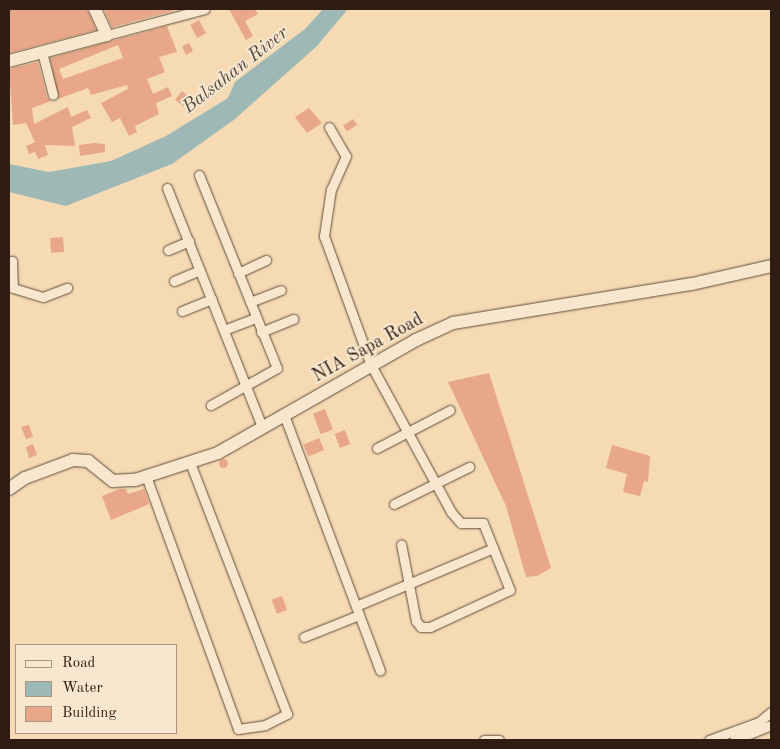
<!DOCTYPE html>
<style>
body{margin:0}
#map{position:relative;width:780px;height:749px;overflow:hidden;background:#f5dab4;font-family:"Old Standard TT",serif}
div>[style]{position:absolute}
[style*='--x']{left:calc(var(--x)*1px);top:calc(var(--y)*1px);width:calc(var(--w)*1px);rotate:calc(var(--a)*1deg)}
.water>*{inset:0;background:#9eb9b5}
.building>*{inset:0;background:#e8a789;transform-origin:0 0}
.round{border-radius:50%}
.roads{filter:drop-shadow(0 0 1px #604c3a) drop-shadow(0 0 1px #604c3a)}
.street>*{height:9px;margin:-4.5px;padding:0 4.5px;transform-origin:4.5px;border-radius:4.5px;background:#f8e7ce}
.secondary>*{height:12px;margin:-6px;padding:0 6px;transform-origin:6px;border-radius:6px;background:#f8e7ce}
span{translate:-50% -50%;white-space:nowrap;text-align:center;line-height:1.15;-webkit-text-stroke:4px #f8e7ce;paint-order:stroke}
.street-label{font-size:18px;color:#2f1c12}
.water-label{font-size:19px;color:#504b43;font-style:italic}
.frame{position:absolute;inset:0;border:10px solid #2f1c12;pointer-events:none}
.legend{position:absolute;left:15px;top:644px;width:162px;height:90px;box-sizing:border-box;background:#f8e7ce;border:1px solid #a89683;margin:0;padding:6px 9px;list-style:none;font-size:15px;color:#2f1c12}
.legend li{display:flex;align-items:center;gap:10px;height:25px}
.legend b{width:25px;border:1px solid #a89683}
</style>
<div id="map">
<div class="water">
<i style="clip-path:polygon(323px 9px,348px 9px,317px 46px,235px 119px,172px 164px,66px 206px,9px 192px,9px 164px,49px 172px,111px 161px,166px 136px,228px 98px,235px 82px,305px 29px)"></i>
</div>
<div class="building">
<i style="clip-path:polygon(9px 9px,87px 9px,96px 30px,9px 53px)"></i>
<i style="clip-path:polygon(104px 9px,172px 9px,173px 11px,112px 27px)"></i>
<i style="clip-path:polygon(229px 9px,255px 9px,258px 14px,245px 21px,253px 36px,246px 40px)"></i>
<i style="left:199px;top:20px;width:15px;height:10px;rotate:62deg"></i>
<i style="clip-path:polygon(evenodd,167px 26px,177px 52px,159px 57px,165px 72px,147px 79px,153px 94px,168px 87px,172px 96px,156px 103px,159px 114px,135px 126px,137px 132px,129px 136px,120px 118px,112px 122px,101px 103px,128px 89px,127px 85px,91px 95px,88px 88px,58px 99px,50px 58px,167px 26px,118px 45px,123px 58px,63px 79px,59px 69px,118px 45px)"></i>
<i style="left:189px;top:43px;width:9px;height:8px;rotate:63deg"></i>
<i style="clip-path:polygon(38px 62px,47px 97px,51px 101px,32px 108px,34px 124px,68px 107px,71px 117px,87px 110px,91px 118px,72px 127px,75px 146px,45px 145px,48px 155px,38px 159px,35px 152px,29px 154px,26px 146px,35px 142px,26px 123px,13px 125px,9px 69px)"></i>
<i style="left:182px;top:91px;width:11px;height:11px;rotate:38deg"></i>
<i style="clip-path:polygon(309px 108px,322px 123px,307px 133px,295px 117px)"></i>
<i style="left:353px;top:119px;width:7px;height:12px;rotate:56deg"></i>
<i style="clip-path:polygon(94px 143px,105px 144px,105px 152px,80px 156px,79px 145px)"></i>
<i style="left:63px;top:237px;width:15px;height:13px;rotate:86deg"></i>
<i style="clip-path:polygon(489px 373px,551px 568px,537px 576px,526px 577px,506px 506px,448px 382px)"></i>
<i style="left:325px;top:409px;width:22px;height:13px;rotate:69deg"></i>
<i style="clip-path:polygon(29px 425px,33px 437px,26px 439px,21px 427px)"></i>
<i style="left:345px;top:430px;width:15px;height:11px;rotate:70deg"></i>
<i style="left:319px;top:438px;width:13px;height:17px;rotate:67deg"></i>
<i style="clip-path:polygon(33px 444px,37px 455px,29px 458px,26px 447px)"></i>
<i style="clip-path:polygon(612px 445px,650px 456px,648px 482px,644px 481px,640px 496px,623px 492px,627px 474px,606px 468px)"></i>
<i class="round" style="left:218.5px;top:458.5px;width:9px;height:9px"></i>
<i style="clip-path:polygon(119px 489px,126px 489px,128px 494px,144px 489px,149px 504px,111px 520px,102px 496px)"></i>
<i style="left:282px;top:596px;width:15px;height:11px;rotate:70deg"></i>
</div>
<div class="roads">
<div class="street">
<i style="--x:107;--y:35;--w:101;--a:-14.9"></i>
<i style="--x:42;--y:52;--w:44;--a:75.7"></i>
<i style="--x:329;--y:127;--w:34;--a:60"></i>
<i style="--x:346;--y:156;--w:36;--a:114"></i>
<i style="--x:331;--y:189;--w:48;--a:98.5"></i>
<i style="--x:324;--y:236;--w:137;--a:70"></i>
<i style="--x:371;--y:365;--w:167;--a:61.4"></i>
<i style="--x:451;--y:512;--w:15;--a:48"></i>
<i style="--x:461;--y:523;--w:22;--a:0"></i>
<i style="--x:483;--y:523;--w:72;--a:68.1"></i>
<i style="--x:510;--y:590;--w:88;--a:155.2"></i>
<i style="--x:430;--y:627;--w:9;--a:180"></i>
<i style="--x:421;--y:627;--w:8;--a:-130"></i>
<i style="--x:416;--y:621;--w:78;--a:-101"></i>
<i style="--x:199;--y:175;--w:208;--a:68"></i>
<i style="--x:277;--y:368;--w:76;--a:150.7"></i>
<i style="--x:167;--y:188;--w:257;--a:68.3"></i>
<i style="--x:168;--y:250;--w:23;--a:-23"></i>
<i style="--x:9;--y:261;--w:3;--a:0"></i>
<i style="--x:12;--y:261;--w:27;--a:88"></i>
<i style="--x:13;--y:288;--w:31;--a:17"></i>
<i style="--x:43;--y:297;--w:26;--a:-21"></i>
<i style="--x:238;--y:273;--w:31;--a:-25"></i>
<i style="--x:174;--y:281;--w:28;--a:-23"></i>
<i style="--x:250;--y:302;--w:33;--a:-21"></i>
<i style="--x:182;--y:311;--w:32;--a:-22"></i>
<i style="--x:224;--y:330;--w:34;--a:-21"></i>
<i style="--x:261;--y:332;--w:35;--a:-22"></i>
<i style="--x:284;--y:415;--w:273;--a:69.4"></i>
<i style="--x:377;--y:448;--w:82;--a:-27.5"></i>
<i style="--x:146;--y:476;--w:269;--a:70"></i>
<i style="--x:238;--y:729;--w:27;--a:-8"></i>
<i style="--x:265;--y:725;--w:25;--a:-27"></i>
<i style="--x:287;--y:714;--w:270;--a:-111.1"></i>
<i style="--x:394;--y:504;--w:84;--a:-26.3"></i>
<i style="--x:356;--y:606;--w:149;--a:-22.9"></i>
<i style="--x:304;--y:637;--w:59;--a:-21.8"></i>
<i style="--x:484;--y:740;--w:15;--a:0"></i>
<i style="--x:709;--y:740;--w:53;--a:-19.8"></i>
<i style="--x:759;--y:722;--w:16;--a:-40"></i>
<i style="--x:734;--y:740;--w:40;--a:-22"></i>
</div>
<div class="secondary">
<i style="--x:9;--y:61;--w:101;--a:-14.9"></i>
<i style="--x:107;--y:35;--w:29;--a:-115"></i>
<i style="--x:9;--y:489;--w:19;--a:-35"></i>
<i style="--x:25;--y:478;--w:51;--a:-20.6"></i>
<i style="--x:73;--y:460;--w:15;--a:4"></i>
<i style="--x:88;--y:461;--w:32;--a:39"></i>
<i style="--x:113;--y:481;--w:22;--a:-3"></i>
<i style="--x:135;--y:480;--w:87;--a:-18"></i>
<i style="--x:218;--y:453;--w:228;--a:-29.7"></i>
<i style="--x:416;--y:340;--w:41;--a:-24.7"></i>
<i style="--x:453;--y:323;--w:242;--a:-9.3"></i>
<i style="--x:692;--y:284;--w:81;--a:-12.8"></i>
</div>
</div>
<div class="street-label">
<span style="left:368px;top:348px;rotate:-29deg">NIA Sapa Road</span>
</div>
<div class="water-label">
<span style="left:236px;top:71px;rotate:-38deg">Balsahan River</span>
</div>
<div class="frame"></div>
<ul class="legend">
<li><b style="height:6px;background:#f8e7ce"></b>Road</li>
<li><b style="height:14px;background:#9eb9b5"></b>Water</li>
<li><b style="height:14px;background:#e8a789"></b>Building</li>
</ul>
</div>
